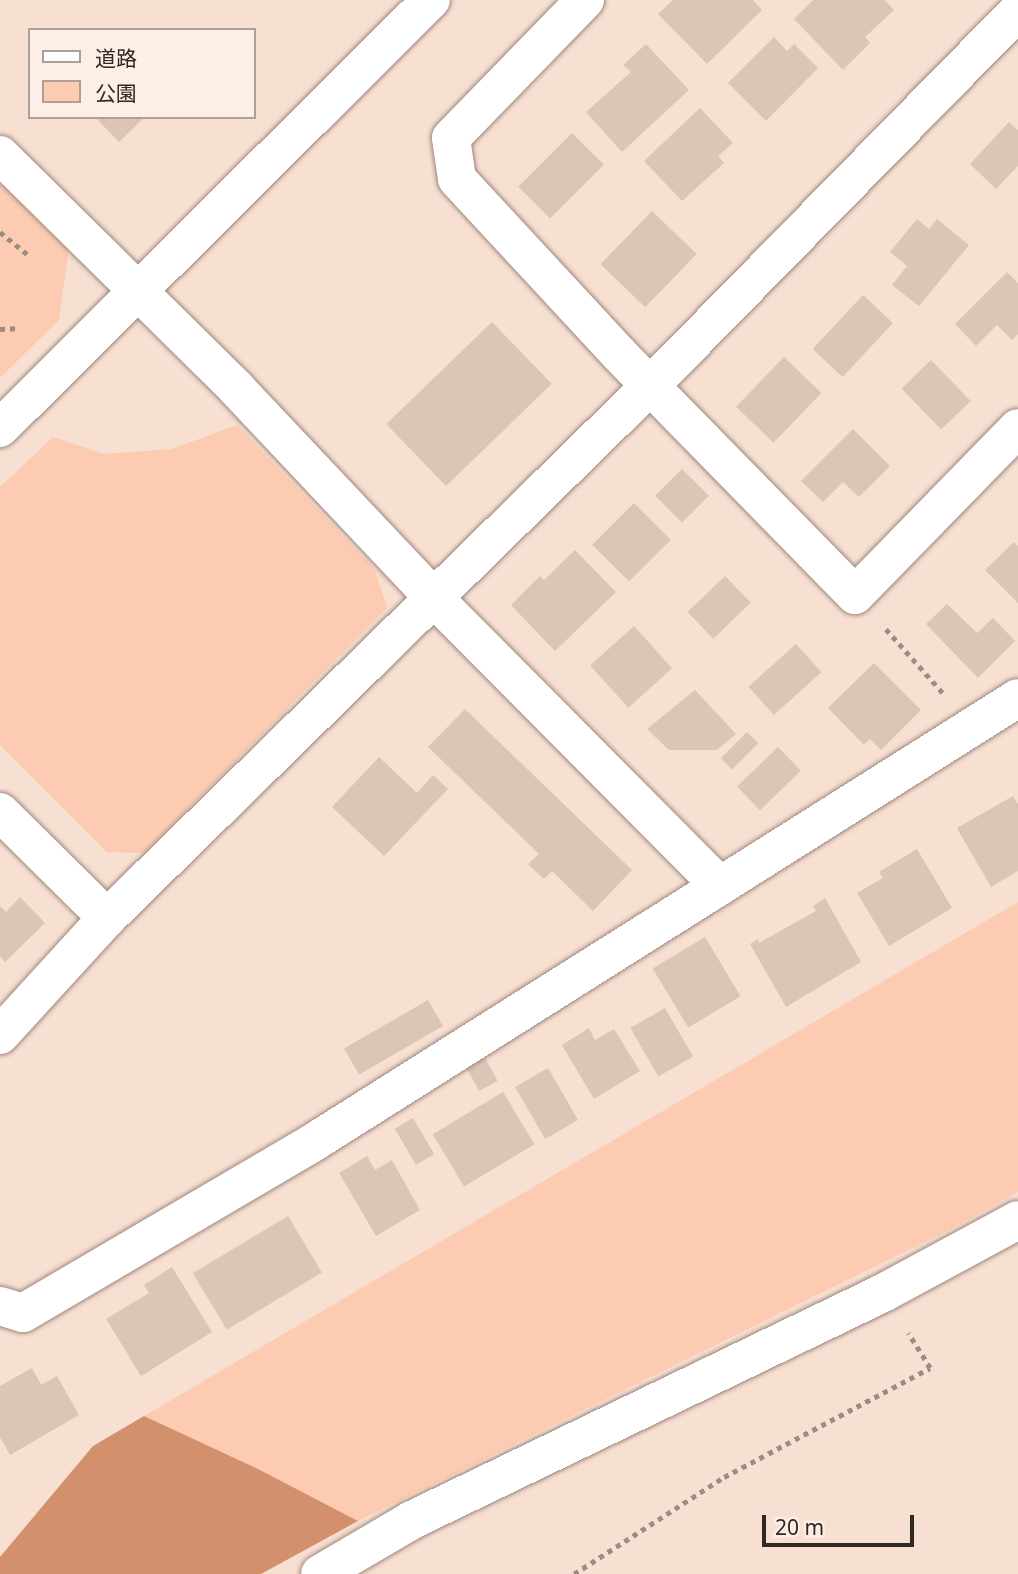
<!DOCTYPE html>
<meta charset="utf-8">
<style>
body{margin:0}
#map{position:relative;width:1018px;height:1574px;overflow:hidden;background:#f7dfd2;font-family:"Noto Sans","Noto Sans JP",sans-serif}
div>[style]{position:absolute}
[style*='--x']{left:calc(var(--x)*1px);top:calc(var(--y)*1px);width:calc(var(--w)*1px);rotate:calc(var(--a)*1deg)}
.green>*{inset:0;background:#fccbb1}
.forest>*{inset:0;background:#d2906c}
.building>*{inset:0;background:#dcc4b7;transform-origin:0 0}
.path>*{height:4.5px;margin-top:-2.25px;transform-origin:0;background:repeating-linear-gradient(90deg,#9d8c83 0 5px,transparent 0 10px)}
.roads{filter:drop-shadow(0 0 2px #9e877c) drop-shadow(0 0 2px #9e877c)}
.minor>*{height:38px;margin:-19px;padding:0 19px;transform-origin:19px;border-radius:19px;background:#fff}
span{translate:-50% -50%;white-space:nowrap;text-align:center;line-height:1.15;-webkit-text-stroke:7px #fdeee6;paint-order:stroke}
.legend{position:absolute;left:28px;top:28px;width:228px;height:91px;box-sizing:border-box;background:#fdeee6;border:2px solid #ab9f98;margin:0;padding:9px 12px;list-style:none;font-size:21px;color:#312823}
.legend li{display:flex;align-items:center;gap:14px;height:35px}
.legend b{width:35px;border:2px solid #ab9f98}
.scale{position:absolute;left:762px;top:1515px;width:152px;height:32px;box-sizing:border-box;border:4px solid #312823;border-top:0;padding-left:9px;font-size:21px;line-height:24px;white-space:nowrap;color:#312823;-webkit-text-stroke:5px #fdeee6;paint-order:stroke}
</style>
<div id="map">
<div class="green">
<i style="clip-path:polygon(0 183px,69px 249px,59px 320px,0 378px)"></i>
<i style="clip-path:polygon(237px 425px,374px 568px,387px 608px,144px 853px,107px 852px,0 745px,0 487px,53px 437px,104px 454px,172px 449px)"></i>
<i style="clip-path:polygon(1018px 902px,1018px 1192px,955px 1227px,358px 1521px,258px 1469px,144px 1416px)"></i>
</div>
<div class="forest">
<i style="clip-path:polygon(144px 1416px,258px 1469px,358px 1521px,261px 1574px,0 1574px,0 1557px,93px 1446px)"></i>
</div>
<div class="building">
<i style="clip-path:polygon(673px 0,753px 0,762px 10px,707px 64px,658px 14px)"></i>
<i style="clip-path:polygon(813px 0,885px 0,894px 10px,865px 37px,870px 43px,843px 70px,794px 19px)"></i>
<i style="clip-path:polygon(774px 37px,787px 51px,794px 44px,818px 68px,766px 121px,728px 83px)"></i>
<i style="clip-path:polygon(646px 44px,689px 90px,622px 152px,586px 112px,631px 72px,623px 65px)"></i>
<i style="clip-path:polygon(700px 108px,733px 143px,718px 156px,724px 163px,682px 201px,644px 161px)"></i>
<i style="clip-path:polygon(95px 117px,145px 117px,119px 142px)"></i>
<i style="clip-path:polygon(1009px 122px,1018px 130px,1018px 166px,996px 189px,970px 164px)"></i>
<i style="left:572px;top:133px;width:45px;height:76px;rotate:45deg"></i>
<i style="left:652px;top:211px;width:62px;height:74px;rotate:44deg"></i>
<i style="clip-path:polygon(917px 219px,929px 229px,937px 219px,969px 245px,919px 306px,892px 285px,907px 266px,890px 252px)"></i>
<i style="clip-path:polygon(1007px 272px,1018px 283px,1018px 334px,1012px 340px,997px 325px,976px 346px,955px 324px)"></i>
<i style="left:863px;top:295px;width:41px;height:74px;rotate:43deg"></i>
<i style="left:492px;top:322px;width:86px;height:147px;rotate:46deg"></i>
<i style="left:784px;top:357px;width:52px;height:69px;rotate:44deg"></i>
<i style="left:931px;top:360px;width:57px;height:41px;rotate:46deg"></i>
<i style="clip-path:polygon(853px 429px,890px 466px,859px 497px,843px 482px,823px 502px,801px 481px)"></i>
<i style="left:682px;top:469px;width:38px;height:38px;rotate:45deg"></i>
<i style="left:634px;top:503px;width:52px;height:59px;rotate:45deg"></i>
<i style="clip-path:polygon(1014px 542px,1018px 546px,1018px 603px,985px 570px)"></i>
<i style="clip-path:polygon(575px 550px,616px 592px,555px 651px,511px 605px,540px 576px,544px 580px)"></i>
<i style="left:725px;top:576px;width:37px;height:52px;rotate:46deg"></i>
<i style="clip-path:polygon(947px 604px,977px 633px,993px 618px,1015px 641px,978px 678px,926px 624px)"></i>
<i style="left:634px;top:626px;width:57px;height:59px;rotate:48deg"></i>
<i style="left:796px;top:644px;width:38px;height:64px;rotate:48deg"></i>
<i style="clip-path:polygon(874px 663px,921px 710px,881px 750px,870px 739px,864px 745px,828px 708px)"></i>
<i style="clip-path:polygon(695px 690px,736px 734px,717px 750px,669px 750px,647px 729px)"></i>
<i style="clip-path:polygon(465px 709px,632px 870px,593px 911px,552px 871px,544px 879px,528px 864px,539px 854px,428px 747px)"></i>
<i style="left:747px;top:732px;width:16px;height:37px;rotate:45deg"></i>
<i style="left:778px;top:747px;width:33px;height:57px;rotate:46deg"></i>
<i style="clip-path:polygon(379px 757px,417px 793px,433px 775px,448px 789px,384px 856px,332px 807px)"></i>
<i style="clip-path:polygon(1013px 796px,1018px 804px,1018px 871px,991px 887px,957px 828px)"></i>
<i style="clip-path:polygon(917px 849px,952px 908px,889px 946px,857px 893px,883px 878px,879px 872px)"></i>
<i style="clip-path:polygon(20px 897px,45px 923px,5px 962px,0 956px,0 906px,6px 912px)"></i>
<i style="clip-path:polygon(825px 898px,861px 962px,786px 1007px,750px 944px,758px 939px,759px 943px,816px 911px,813px 906px)"></i>
<i style="left:705px;top:937px;width:69px;height:61px;rotate:59deg"></i>
<i style="left:428px;top:1000px;width:30px;height:97px;rotate:60deg"></i>
<i style="left:665px;top:1008px;width:56px;height:40px;rotate:60deg"></i>
<i style="clip-path:polygon(589px 1028px,595px 1040px,614px 1029px,640px 1071px,594px 1099px,562px 1045px)"></i>
<i style="left:485px;top:1058px;width:26px;height:21px;rotate:61deg"></i>
<i style="left:548px;top:1068px;width:60px;height:38px;rotate:60deg"></i>
<i style="left:503px;top:1092px;width:61px;height:82px;rotate:59deg"></i>
<i style="left:413px;top:1118px;width:42px;height:21px;rotate:60deg"></i>
<i style="clip-path:polygon(367px 1156px,375px 1170px,392px 1160px,420px 1210px,376px 1236px,339px 1173px)"></i>
<i style="left:288px;top:1216px;width:66px;height:111px;rotate:59deg"></i>
<i style="clip-path:polygon(172px 1267px,212px 1332px,141px 1376px,106px 1319px,149px 1293px,144px 1285px)"></i>
<i style="clip-path:polygon(32px 1368px,41px 1385px,57px 1376px,79px 1415px,10px 1455px,0 1437px,0 1386px)"></i>
</div>
<div class="path">
<i style="--x:0;--y:232;--w:36;--a:39"></i>
<i style="--x:0;--y:329;--w:19;--a:-3"></i>
<i style="--x:886;--y:629;--w:86;--a:48.3"></i>
<i style="--x:574;--y:1574;--w:179;--a:-32.9"></i>
<i style="--x:724;--y:1477;--w:233;--a:-27.9"></i>
<i style="--x:930;--y:1368;--w:41;--a:-122.2"></i>
</div>
<div class="roads">
<div class="minor">
<i style="--x:585;--y:0;--w:192;--a:134.2"></i>
<i style="--x:451;--y:138;--w:41;--a:81.7"></i>
<i style="--x:457;--y:179;--w:238;--a:47.2"></i>
<i style="--x:619;--y:354;--w:337;--a:45.6"></i>
<i style="--x:855;--y:595;--w:233;--a:-45.7"></i>
<i style="--x:0;--y:155;--w:332;--a:44.6"></i>
<i style="--x:236;--y:388;--w:289;--a:46.7"></i>
<i style="--x:434;--y:598;--w:406;--a:45.2"></i>
<i style="--x:0;--y:428;--w:607;--a:-44.8"></i>
<i style="--x:0;--y:812;--w:151;--a:44.7"></i>
<i style="--x:0;--y:1035;--w:159;--a:-47.6"></i>
<i style="--x:107;--y:918;--w:763;--a:-44.42"></i>
<i style="--x:652;--y:384;--w:523;--a:-45.54"></i>
<i style="--x:0;--y:1306;--w:24;--a:17"></i>
<i style="--x:23;--y:1313;--w:338;--a:-30.4"></i>
<i style="--x:314;--y:1142;--w:832;--a:-32.24"></i>
<i style="--x:320;--y:1574;--w:107;--a:-30.4"></i>
<i style="--x:412;--y:1520;--w:523;--a:-25.73"></i>
<i style="--x:883;--y:1293;--w:153;--a:-28.4"></i>
</div>
</div>
<ul class="legend">
<li><b style="height:9px;background:#fff"></b>道路</li>
<li><b style="height:19px;background:#fccbb1"></b>公園</li>
</ul>
<div class="scale">20 m</div>
</div>
